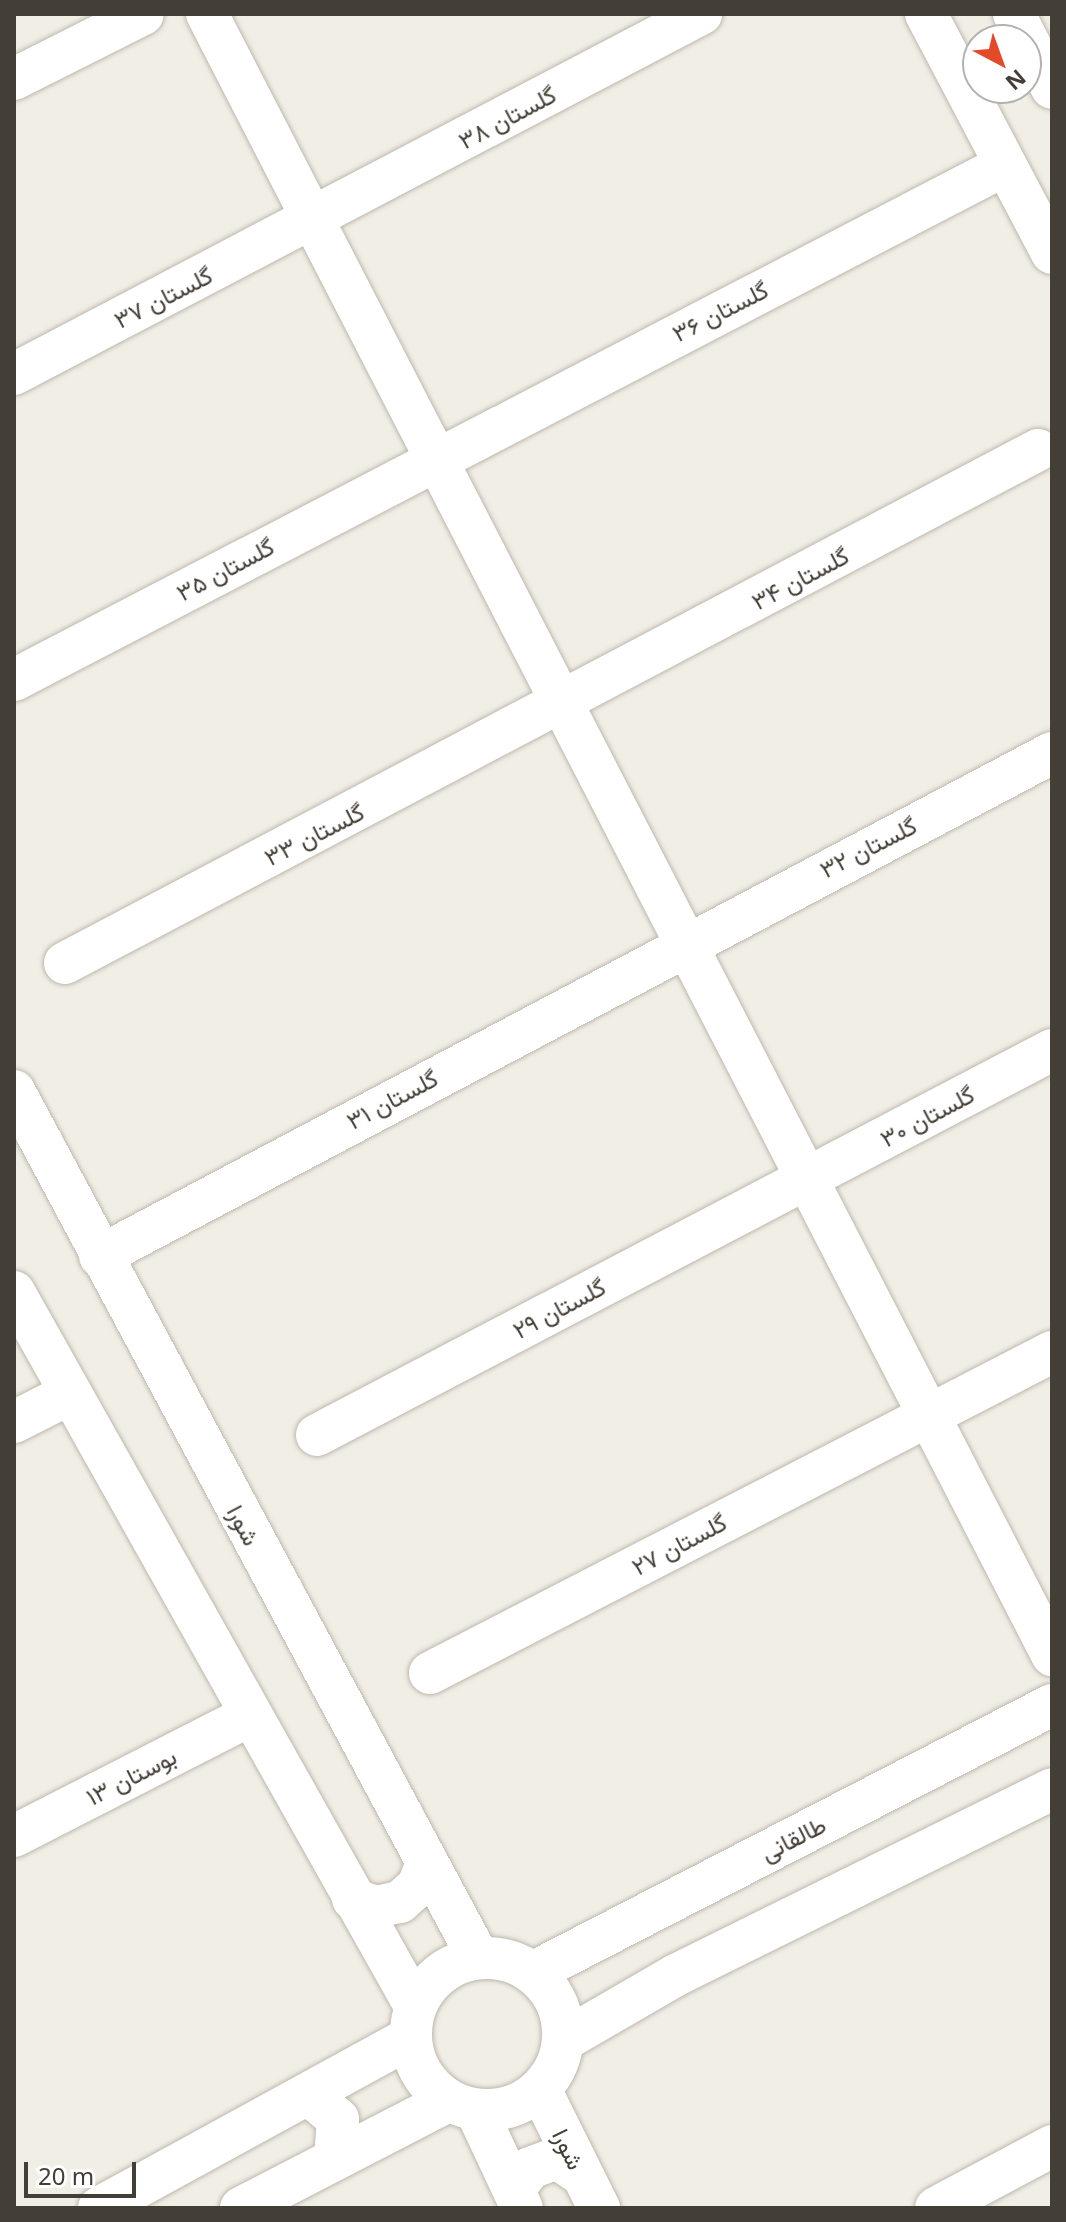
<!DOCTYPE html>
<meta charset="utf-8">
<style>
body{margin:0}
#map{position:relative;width:1066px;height:2222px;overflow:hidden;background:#f1eee6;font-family:"Noto Sans",Vazirmatn,sans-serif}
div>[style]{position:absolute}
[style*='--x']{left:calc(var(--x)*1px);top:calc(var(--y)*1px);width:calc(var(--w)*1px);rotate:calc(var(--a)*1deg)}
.roads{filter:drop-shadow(0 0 2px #beb8ac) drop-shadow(0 0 2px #beb8ac)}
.minor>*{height:42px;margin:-21px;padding:0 21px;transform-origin:21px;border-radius:21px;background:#fff}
.minor>.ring{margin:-21px;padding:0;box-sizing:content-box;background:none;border:42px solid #fff;border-radius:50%}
span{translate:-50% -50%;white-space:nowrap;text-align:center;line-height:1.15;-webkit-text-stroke:7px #fff;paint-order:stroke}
.street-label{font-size:24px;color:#433e36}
.frame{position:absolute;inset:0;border:16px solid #433e36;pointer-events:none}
.north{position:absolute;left:962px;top:24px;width:80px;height:80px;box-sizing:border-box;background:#fff;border:2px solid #b4b2af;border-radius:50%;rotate:139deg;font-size:22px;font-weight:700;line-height:32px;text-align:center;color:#433e36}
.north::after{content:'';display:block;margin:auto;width:28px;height:36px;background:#e4492a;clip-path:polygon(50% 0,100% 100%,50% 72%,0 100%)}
.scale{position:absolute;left:24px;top:2162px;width:112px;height:36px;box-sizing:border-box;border:4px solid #433e36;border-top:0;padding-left:10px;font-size:24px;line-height:28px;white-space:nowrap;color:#433e36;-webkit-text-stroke:6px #fff;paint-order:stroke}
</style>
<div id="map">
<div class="roads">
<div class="minor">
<i style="--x:207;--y:14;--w:1846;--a:62.75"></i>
<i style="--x:926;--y:14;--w:270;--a:62.2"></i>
<i style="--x:1014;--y:14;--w:83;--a:62.8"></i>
<i style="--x:14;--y:79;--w:144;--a:-26.7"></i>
<i style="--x:14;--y:374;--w:776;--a:-27.66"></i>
<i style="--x:14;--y:680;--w:1117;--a:-27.46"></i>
<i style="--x:65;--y:963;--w:1100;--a:-27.8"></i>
<i style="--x:14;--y:1091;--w:982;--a:61.82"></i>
<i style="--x:100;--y:1256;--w:1077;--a:-27.85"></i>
<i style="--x:14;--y:1292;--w:819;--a:60.68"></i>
<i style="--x:14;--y:1422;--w:59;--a:-27"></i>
<i style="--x:317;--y:1435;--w:830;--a:-27.65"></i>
<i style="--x:430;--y:1673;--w:700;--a:-27.3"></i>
<i style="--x:14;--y:1836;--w:262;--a:-27.1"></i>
<i style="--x:353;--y:1899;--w:24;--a:19"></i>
<i style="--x:376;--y:1907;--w:25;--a:-12"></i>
<i style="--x:400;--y:1902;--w:24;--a:-42"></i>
<i style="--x:418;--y:1886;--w:25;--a:-69"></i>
<i class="ring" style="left:411px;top:1958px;width:110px;height:110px"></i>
<i style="--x:534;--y:1972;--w:583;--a:-27.27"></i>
<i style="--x:564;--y:2040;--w:129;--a:-30.1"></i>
<i style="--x:676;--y:1975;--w:419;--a:-26.3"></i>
<i style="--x:540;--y:2089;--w:133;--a:63.6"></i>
<i style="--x:308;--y:2094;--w:39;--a:40"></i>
<i style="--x:338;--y:2119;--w:40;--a:94.3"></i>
<i style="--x:476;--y:2110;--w:108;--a:64.9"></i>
<i style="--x:514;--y:2190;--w:27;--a:-54"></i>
<i style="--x:530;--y:2168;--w:29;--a:-20"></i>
<i style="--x:557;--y:2158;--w:29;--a:34"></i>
<i style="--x:99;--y:2208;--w:354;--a:-28.7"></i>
<i style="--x:241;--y:2208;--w:233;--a:-27.3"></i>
<i style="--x:936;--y:2208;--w:132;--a:-28.1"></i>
</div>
</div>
<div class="street-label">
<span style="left:507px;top:117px;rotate:-28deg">گلستان ۳۸</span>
<span style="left:163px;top:297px;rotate:-27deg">گلستان ۳۷</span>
<span style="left:720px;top:311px;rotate:-27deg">گلستان ۳۶</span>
<span style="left:225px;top:569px;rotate:-28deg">گلستان ۳۵</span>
<span style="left:800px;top:578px;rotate:-28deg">گلستان ۳۴</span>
<span style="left:314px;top:834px;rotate:-27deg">گلستان ۳۳</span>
<span style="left:868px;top:847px;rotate:-27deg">گلستان ۳۲</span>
<span style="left:392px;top:1099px;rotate:-28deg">گلستان ۳۱</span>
<span style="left:927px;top:1116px;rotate:-28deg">گلستان ۳۰</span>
<span style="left:559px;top:1308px;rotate:-28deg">گلستان ۲۹</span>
<span style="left:244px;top:1525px;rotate:62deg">شورا</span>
<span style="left:679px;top:1544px;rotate:-28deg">گلستان ۲۷</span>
<span style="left:131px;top:1776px;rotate:-27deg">بوستان ۱۳</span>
<span style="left:793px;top:1838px;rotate:-27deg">طالقانی</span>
<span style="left:569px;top:2149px;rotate:64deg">شورا</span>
</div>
<div class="frame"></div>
<div class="north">N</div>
<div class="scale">20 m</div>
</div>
